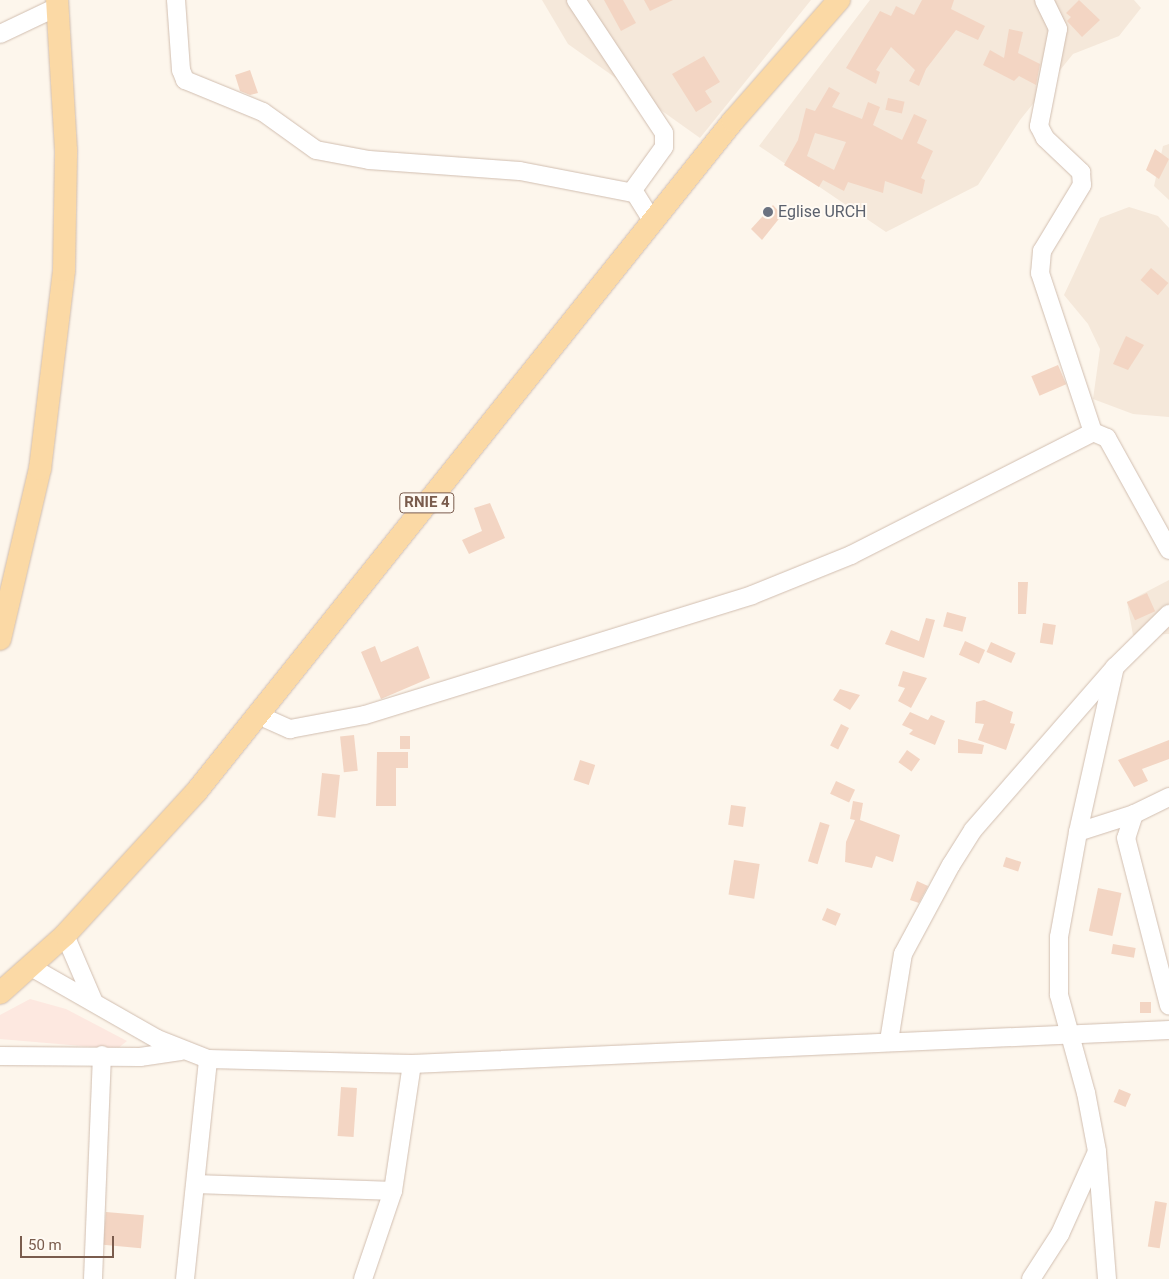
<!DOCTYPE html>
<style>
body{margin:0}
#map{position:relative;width:1169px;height:1279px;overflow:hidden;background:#fdf6ec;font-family:Roboto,sans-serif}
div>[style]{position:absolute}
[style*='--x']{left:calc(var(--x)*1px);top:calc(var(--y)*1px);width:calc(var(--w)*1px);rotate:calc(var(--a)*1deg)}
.residential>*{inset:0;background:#f5e8da}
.commercial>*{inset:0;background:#fde8e0}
.building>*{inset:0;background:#f3d5c3;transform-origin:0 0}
.roads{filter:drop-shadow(0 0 1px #d1beb0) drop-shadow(0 0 1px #d1beb0)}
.minor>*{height:18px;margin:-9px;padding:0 9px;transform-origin:9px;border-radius:9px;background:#fff}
.major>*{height:22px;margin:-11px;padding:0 11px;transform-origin:11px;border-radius:11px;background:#fbd9a5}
.dots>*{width:14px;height:14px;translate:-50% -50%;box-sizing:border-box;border:2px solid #fffaf3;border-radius:50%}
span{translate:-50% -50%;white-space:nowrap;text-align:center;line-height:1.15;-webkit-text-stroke:4px #fffaf3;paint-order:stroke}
.shield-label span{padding:1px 4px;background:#fffaf3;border:1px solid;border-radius:4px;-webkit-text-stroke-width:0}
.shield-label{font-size:15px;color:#7a5c4d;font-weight:700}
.worship-label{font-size:16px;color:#5b616d}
.left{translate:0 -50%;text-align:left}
.scale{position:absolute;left:20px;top:1236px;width:94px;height:22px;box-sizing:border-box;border:2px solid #7a5c4d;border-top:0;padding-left:6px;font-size:15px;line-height:18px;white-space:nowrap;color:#7a5c4d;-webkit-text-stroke:4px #fffaf3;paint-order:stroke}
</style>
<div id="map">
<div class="residential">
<i style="clip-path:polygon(542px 0,811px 0,700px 138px,568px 44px)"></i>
<i style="clip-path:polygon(870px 0,1134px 0,1141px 8px,1119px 36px,1073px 54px,1020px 120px,978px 185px,886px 232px,759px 146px)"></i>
<i style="clip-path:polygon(1169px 144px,1169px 200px,1154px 186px,1163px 146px)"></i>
<i style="clip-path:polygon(1129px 207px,1158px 216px,1169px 228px,1169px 417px,1133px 414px,1093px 399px,1100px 349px,1088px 324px,1064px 295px,1100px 218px)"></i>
<i style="clip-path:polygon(1169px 580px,1169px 634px,1133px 635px,1127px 602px)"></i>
</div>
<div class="commercial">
<i style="clip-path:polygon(30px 999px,66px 1009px,127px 1041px,117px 1049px,0 1039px,0 1015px)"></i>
</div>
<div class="building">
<i style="clip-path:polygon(604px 0,623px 0,636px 23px,621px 31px)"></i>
<i style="clip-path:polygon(644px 0,673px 0,650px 11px)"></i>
<i style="clip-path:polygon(922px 0,954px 0,951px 9px,985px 26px,978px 40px,956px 30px,926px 69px,919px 86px,909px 81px,915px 70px,891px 47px,876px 70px,880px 72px,876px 84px,846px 68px,880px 11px,891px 16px,896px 6px,914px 15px)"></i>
<i style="clip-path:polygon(1079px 0,1100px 20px,1082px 37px,1067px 21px,1071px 17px,1066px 13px)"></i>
<i style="clip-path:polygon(1009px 29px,1023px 32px,1018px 53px,1040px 64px,1036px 85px,1019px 76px,1014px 81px,983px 65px,990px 50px,1004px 58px)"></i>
<i style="clip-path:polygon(704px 56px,720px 82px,705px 91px,712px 102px,696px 112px,672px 74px)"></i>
<i style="clip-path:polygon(250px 70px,258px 93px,250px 95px,240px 91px,235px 75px)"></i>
<i style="clip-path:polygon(evenodd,829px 87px,840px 93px,832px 107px,862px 119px,868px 102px,880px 107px,873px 125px,902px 140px,914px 114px,927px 120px,917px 143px,933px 151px,921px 178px,925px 180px,922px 194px,885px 181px,883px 193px,848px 182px,844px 191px,823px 180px,819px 187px,784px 165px,798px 140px,806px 108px,815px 111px,829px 87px,815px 133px,846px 142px,834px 170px,807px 156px,815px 133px)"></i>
<i style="left:888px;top:98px;width:17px;height:12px;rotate:13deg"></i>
<i style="clip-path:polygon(1155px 149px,1169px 159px,1159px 179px,1146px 170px)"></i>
<i style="clip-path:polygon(773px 205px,782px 215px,762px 240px,751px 229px)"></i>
<i style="left:1151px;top:268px;width:23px;height:16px;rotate:41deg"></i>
<i style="clip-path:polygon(1126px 336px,1144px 345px,1128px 370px,1113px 364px)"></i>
<i style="left:1058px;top:365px;width:21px;height:29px;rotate:67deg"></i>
<i style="clip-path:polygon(490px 503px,505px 538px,469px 554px,462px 540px,482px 531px,474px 508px)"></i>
<i style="clip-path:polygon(1018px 582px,1028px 582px,1026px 614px,1018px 614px)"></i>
<i style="left:1147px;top:593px;width:20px;height:22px;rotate:66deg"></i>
<i style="left:947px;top:612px;width:20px;height:15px;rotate:15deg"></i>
<i style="clip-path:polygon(926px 618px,935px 620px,924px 658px,885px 644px,891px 630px,919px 641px)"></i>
<i style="left:1043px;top:623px;width:13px;height:20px;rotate:9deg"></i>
<i style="left:965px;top:641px;width:22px;height:15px;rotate:24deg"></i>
<i style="left:991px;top:642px;width:27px;height:11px;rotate:24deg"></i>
<i style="clip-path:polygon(375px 646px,381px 662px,418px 646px,430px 678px,381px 699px,361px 652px)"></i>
<i style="clip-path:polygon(903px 671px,927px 678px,911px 708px,898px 701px,905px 688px,898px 686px)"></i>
<i style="clip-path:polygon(840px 689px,860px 695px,850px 710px,833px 700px)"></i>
<i style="clip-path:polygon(984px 700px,1013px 712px,1010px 723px,1015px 724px,1006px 750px,978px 740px,984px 724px,975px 723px,976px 702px)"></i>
<i style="clip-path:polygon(910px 712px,928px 720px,931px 715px,945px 721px,935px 745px,909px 734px,913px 730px,902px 725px)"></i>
<i style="left:841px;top:724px;width:9px;height:24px;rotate:27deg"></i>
<i style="left:354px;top:735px;width:36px;height:14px;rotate:84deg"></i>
<i style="left:400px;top:736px;width:10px;height:13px"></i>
<i style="clip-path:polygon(958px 739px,984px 745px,982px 754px,958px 753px)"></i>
<i style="clip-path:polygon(1169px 740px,1169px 759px,1142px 769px,1148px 781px,1134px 787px,1118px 760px)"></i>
<i style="left:907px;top:750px;width:16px;height:15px;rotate:35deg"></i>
<i style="clip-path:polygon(377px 752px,408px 752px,408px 768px,396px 768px,396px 806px,376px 806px)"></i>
<i style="left:580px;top:760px;width:16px;height:21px;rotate:18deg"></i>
<i style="left:322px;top:773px;width:18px;height:43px;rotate:6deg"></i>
<i style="left:836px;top:781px;width:21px;height:14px;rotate:25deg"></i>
<i style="clip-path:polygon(853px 801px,863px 803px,860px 820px,900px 835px,893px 862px,876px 856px,872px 868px,845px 862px,846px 842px,855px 820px,850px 819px)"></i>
<i style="left:731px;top:805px;width:15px;height:20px;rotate:8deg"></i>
<i style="left:820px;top:822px;width:10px;height:41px;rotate:17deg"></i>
<i style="left:1006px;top:857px;width:16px;height:10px;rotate:18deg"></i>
<i style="left:734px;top:860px;width:26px;height:35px;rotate:9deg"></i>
<i style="clip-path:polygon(917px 881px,928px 886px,919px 903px,910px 900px)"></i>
<i style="left:1098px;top:888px;width:24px;height:44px;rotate:12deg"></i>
<i style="left:827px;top:908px;width:15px;height:13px;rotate:23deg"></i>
<i style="left:1113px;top:944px;width:23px;height:10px;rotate:10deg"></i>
<i style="left:1140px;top:1002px;width:11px;height:11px"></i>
<i style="left:341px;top:1087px;width:16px;height:49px;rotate:4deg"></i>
<i style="left:1119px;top:1089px;width:13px;height:14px;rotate:23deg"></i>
<i style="left:1155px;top:1201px;width:12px;height:46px;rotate:9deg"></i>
<i style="left:106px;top:1212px;width:38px;height:33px;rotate:5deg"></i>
</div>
<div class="roads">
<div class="minor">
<i style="--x:176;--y:0;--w:70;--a:85.9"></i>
<i style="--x:181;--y:70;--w:11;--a:68"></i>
<i style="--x:185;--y:80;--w:84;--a:22.3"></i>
<i style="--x:263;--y:112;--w:65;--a:35.6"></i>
<i style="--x:316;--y:150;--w:54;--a:10.7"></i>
<i style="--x:369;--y:160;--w:151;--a:4.2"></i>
<i style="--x:520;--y:171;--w:115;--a:11"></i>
<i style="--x:576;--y:0;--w:159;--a:56.5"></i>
<i style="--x:664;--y:133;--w:14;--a:90"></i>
<i style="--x:664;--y:147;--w:53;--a:125.8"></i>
<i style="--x:633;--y:190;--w:36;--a:58"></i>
<i style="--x:1044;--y:0;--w:32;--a:64"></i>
<i style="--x:1058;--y:29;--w:99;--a:101.1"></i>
<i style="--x:1039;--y:126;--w:13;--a:63"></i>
<i style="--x:1045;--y:138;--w:50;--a:43.4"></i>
<i style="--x:1081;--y:172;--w:13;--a:86"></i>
<i style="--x:1082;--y:185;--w:77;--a:121.2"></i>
<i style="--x:1042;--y:251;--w:22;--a:95"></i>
<i style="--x:1040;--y:273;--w:168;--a:71.6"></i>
<i style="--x:0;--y:34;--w:63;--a:-25.3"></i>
<i style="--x:258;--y:715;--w:35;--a:24"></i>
<i style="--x:290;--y:729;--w:76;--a:-10.6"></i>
<i style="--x:365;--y:715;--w:405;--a:-17.2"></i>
<i style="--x:752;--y:595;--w:107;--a:-22"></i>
<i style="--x:851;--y:555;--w:271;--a:-26.9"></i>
<i style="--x:1093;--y:432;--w:15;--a:23"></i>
<i style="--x:1107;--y:438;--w:128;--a:61"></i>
<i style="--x:1169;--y:797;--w:39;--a:154"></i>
<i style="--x:1134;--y:814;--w:25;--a:108"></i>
<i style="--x:1126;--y:838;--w:173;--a:75.6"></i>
<i style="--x:1078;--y:832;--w:59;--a:-17.8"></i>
<i style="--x:65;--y:935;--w:71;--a:66.7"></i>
<i style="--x:31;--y:967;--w:145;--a:29.7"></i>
<i style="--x:157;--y:1039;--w:55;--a:21.4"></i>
<i style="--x:208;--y:1059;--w:204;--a:1.4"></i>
<i style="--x:412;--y:1064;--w:758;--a:-2.57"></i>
<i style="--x:889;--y:1041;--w:88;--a:-80.9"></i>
<i style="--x:903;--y:954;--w:101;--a:-61.7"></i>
<i style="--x:951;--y:865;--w:41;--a:-57.8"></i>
<i style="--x:973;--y:830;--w:216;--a:-48.9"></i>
<i style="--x:0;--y:1056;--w:140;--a:0.4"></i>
<i style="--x:140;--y:1057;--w:41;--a:-8.3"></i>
<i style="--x:197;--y:1184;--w:196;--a:2"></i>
<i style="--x:93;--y:1279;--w:224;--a:-87.7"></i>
<i style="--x:185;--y:1279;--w:221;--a:-84"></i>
<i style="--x:363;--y:1279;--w:93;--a:-71.2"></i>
<i style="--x:393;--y:1191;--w:128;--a:-81.5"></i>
<i style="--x:1031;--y:1279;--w:54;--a:-57.2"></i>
<i style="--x:1060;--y:1234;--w:88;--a:-65.8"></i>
<i style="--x:1107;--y:1279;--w:128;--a:-94.5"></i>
<i style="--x:1097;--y:1151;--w:59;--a:-100.7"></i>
<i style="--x:1086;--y:1093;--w:102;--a:-105.4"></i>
<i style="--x:1059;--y:995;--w:58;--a:-90"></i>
<i style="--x:1059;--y:937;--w:107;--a:-79.7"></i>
<i style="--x:1078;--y:832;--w:169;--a:-77.4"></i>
<i style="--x:1115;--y:667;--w:76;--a:-44.5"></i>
</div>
<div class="major">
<i style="--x:0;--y:639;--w:175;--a:-76.8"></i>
<i style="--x:40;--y:469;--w:200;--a:-83.1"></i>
<i style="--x:64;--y:270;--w:120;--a:-89"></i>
<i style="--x:66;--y:150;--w:150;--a:-93.4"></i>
<i style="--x:0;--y:993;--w:87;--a:-41.7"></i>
<i style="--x:65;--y:935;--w:195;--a:-47.5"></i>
<i style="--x:197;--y:791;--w:858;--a:-51.34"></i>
<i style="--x:733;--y:121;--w:161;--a:-48.8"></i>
</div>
</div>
<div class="dots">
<i style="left:768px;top:212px;background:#6b7280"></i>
</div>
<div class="shield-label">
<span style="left:427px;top:503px">RNIE 4</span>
</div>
<div class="worship-label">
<span class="left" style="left:778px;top:212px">Eglise URCH</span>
</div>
<div class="scale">50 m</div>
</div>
